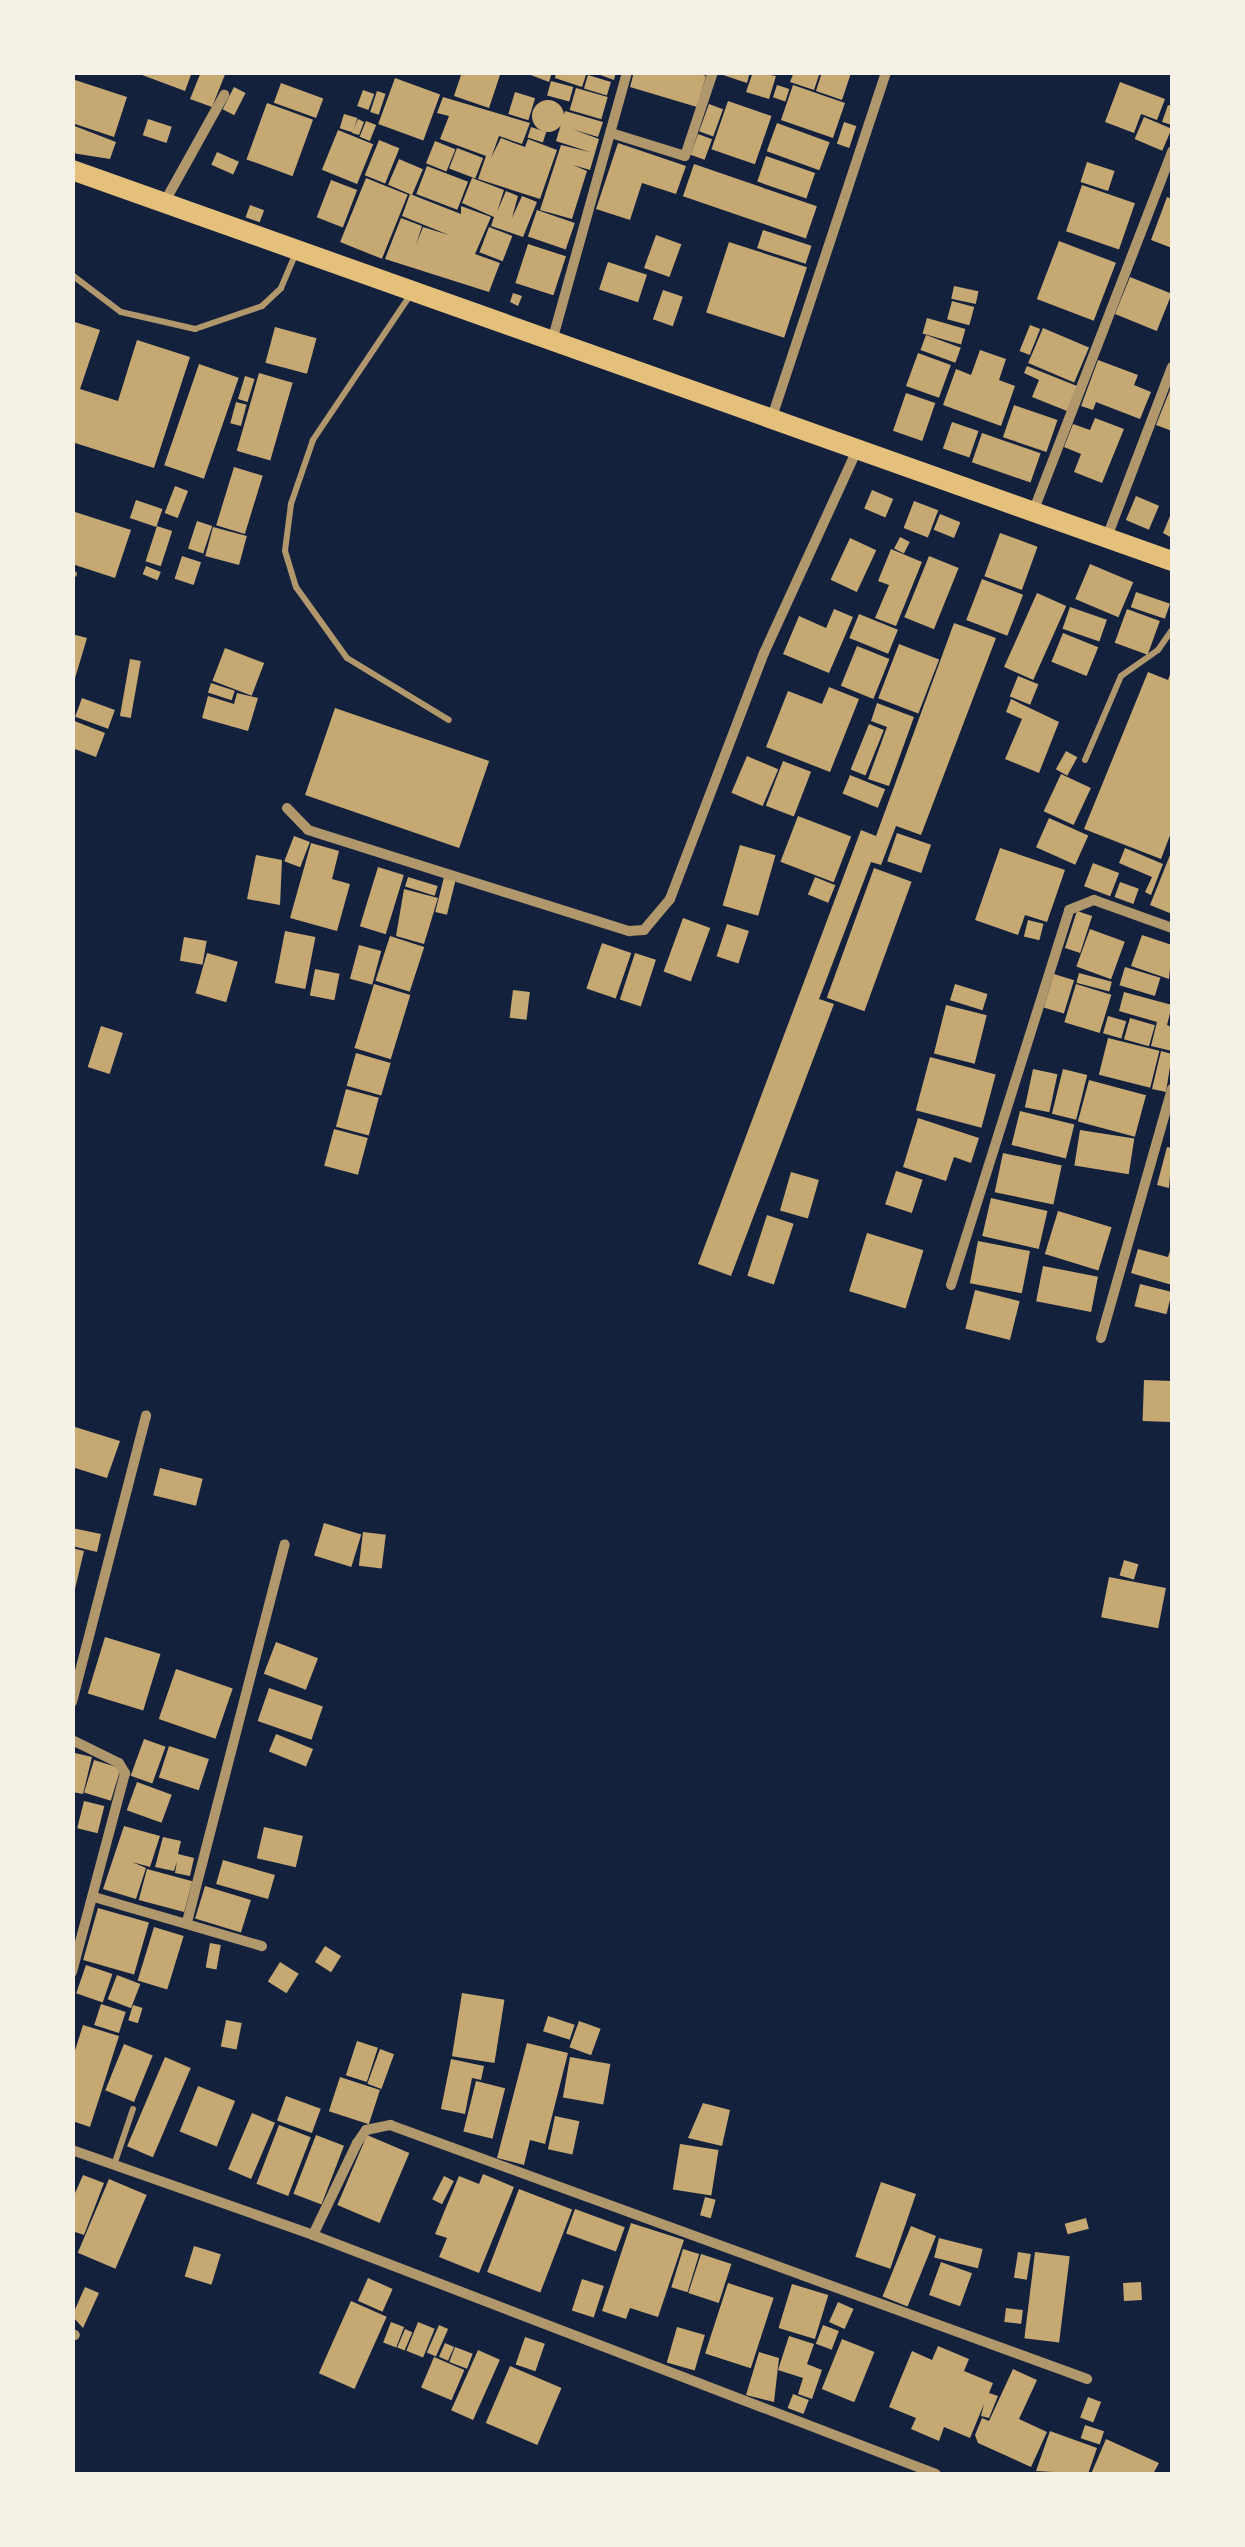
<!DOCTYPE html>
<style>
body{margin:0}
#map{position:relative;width:1245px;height:2547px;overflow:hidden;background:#14213d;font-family:"Fira Sans Condensed",sans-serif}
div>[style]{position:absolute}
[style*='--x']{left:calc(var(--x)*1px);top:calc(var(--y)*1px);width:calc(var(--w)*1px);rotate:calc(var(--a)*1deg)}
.building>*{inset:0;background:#c6a872;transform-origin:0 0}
.round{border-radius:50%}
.service>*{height:6px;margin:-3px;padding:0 3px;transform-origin:3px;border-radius:3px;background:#b1986c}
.minor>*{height:10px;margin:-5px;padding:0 5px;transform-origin:5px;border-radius:5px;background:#b1986c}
.primary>*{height:20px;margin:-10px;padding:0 10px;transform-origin:10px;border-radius:10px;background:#e5c07b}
span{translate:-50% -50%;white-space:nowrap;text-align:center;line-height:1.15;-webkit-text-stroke:10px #f6f1e7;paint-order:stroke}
.frame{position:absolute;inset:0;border:75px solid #f6f1e7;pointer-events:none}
</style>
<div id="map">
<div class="building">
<i style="clip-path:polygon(134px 72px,192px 72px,185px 91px)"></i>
<i style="clip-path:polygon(201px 72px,226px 72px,212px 107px,190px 99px)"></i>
<i style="clip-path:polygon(462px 72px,501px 72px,489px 108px,454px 96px)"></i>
<i style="clip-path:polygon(523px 72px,552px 72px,549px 82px)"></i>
<i style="clip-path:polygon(556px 72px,587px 72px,582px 87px,555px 78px)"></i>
<i style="clip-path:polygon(592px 72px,616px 72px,614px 80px)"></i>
<i style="clip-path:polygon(634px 72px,694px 72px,706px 76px,697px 107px,630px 87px)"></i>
<i style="clip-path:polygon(714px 72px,750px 72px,747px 83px)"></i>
<i style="clip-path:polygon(753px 72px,776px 76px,769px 99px,746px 92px)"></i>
<i style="clip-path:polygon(794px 72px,820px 72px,814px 90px,790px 82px)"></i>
<i style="clip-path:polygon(822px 72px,851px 73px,842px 100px,816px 91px)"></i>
<i style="left:588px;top:75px;width:24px;height:14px;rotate:17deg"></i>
<i style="left:395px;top:78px;width:48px;height:49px;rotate:20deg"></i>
<i style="clip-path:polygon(72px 79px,127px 97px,114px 137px,72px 123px)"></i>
<i style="left:551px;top:81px;width:23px;height:15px;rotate:15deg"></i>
<i style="clip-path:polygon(1120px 82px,1165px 99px,1157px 120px,1141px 114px,1134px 133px,1105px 122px)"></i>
<i style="left:281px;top:83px;width:45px;height:21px;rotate:20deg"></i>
<i style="left:777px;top:85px;width:13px;height:13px;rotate:18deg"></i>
<i style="left:793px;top:85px;width:55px;height:37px;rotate:19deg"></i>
<i style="left:234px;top:87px;width:13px;height:25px;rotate:27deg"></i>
<i style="left:576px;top:88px;width:33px;height:23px;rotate:16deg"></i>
<i style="left:363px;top:90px;width:12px;height:17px;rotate:20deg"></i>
<i style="left:377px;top:91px;width:9px;height:22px;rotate:18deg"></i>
<i style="left:515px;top:92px;width:21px;height:23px;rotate:17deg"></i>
<i style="clip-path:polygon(443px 97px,530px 123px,522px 144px,499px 136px,491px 158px,501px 138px,525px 147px,528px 139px,557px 150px,540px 199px,478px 179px,486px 156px,440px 139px,449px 116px,437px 113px)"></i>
<i class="round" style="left:532px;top:100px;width:32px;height:32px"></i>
<i style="left:728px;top:101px;width:46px;height:51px;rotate:19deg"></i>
<i style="left:267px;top:103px;width:49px;height:60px;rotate:20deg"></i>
<i style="left:709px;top:104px;width:15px;height:29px;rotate:20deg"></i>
<i style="clip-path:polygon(1168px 105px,1172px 106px,1172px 125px,1162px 122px)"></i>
<i style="clip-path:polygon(565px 111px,603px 122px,598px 137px,572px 129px,599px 139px,590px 170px,573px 165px,587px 171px,572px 219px,540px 210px,561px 145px,590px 152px,556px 141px)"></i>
<i style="left:344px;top:114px;width:14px;height:15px;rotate:17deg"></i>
<i style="left:1144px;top:117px;width:30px;height:24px;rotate:23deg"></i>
<i style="left:148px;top:119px;width:25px;height:17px;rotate:18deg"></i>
<i style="clip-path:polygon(358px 119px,364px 122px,359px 135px,352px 133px)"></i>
<i style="left:366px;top:121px;width:11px;height:17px;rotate:22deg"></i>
<i style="left:844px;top:122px;width:13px;height:23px;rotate:18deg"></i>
<i style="left:777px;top:123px;width:56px;height:30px;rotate:20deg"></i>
<i style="clip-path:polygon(72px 125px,116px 142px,110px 159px,72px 153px)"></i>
<i style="left:531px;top:127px;width:16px;height:11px;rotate:18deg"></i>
<i style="left:338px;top:130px;width:38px;height:43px;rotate:22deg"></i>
<i style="left:698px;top:134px;width:15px;height:22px;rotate:20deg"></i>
<i style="left:379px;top:140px;width:22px;height:38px;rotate:22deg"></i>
<i style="left:435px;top:141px;width:22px;height:24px;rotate:22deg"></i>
<i style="clip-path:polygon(618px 143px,686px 166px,676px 194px,642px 183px,630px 220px,596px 209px)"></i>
<i style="left:457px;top:148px;width:28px;height:22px;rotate:21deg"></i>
<i style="left:217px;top:152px;width:24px;height:14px;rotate:24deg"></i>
<i style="left:766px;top:156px;width:52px;height:27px;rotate:19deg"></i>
<i style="left:399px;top:159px;width:26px;height:28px;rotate:23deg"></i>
<i style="left:1087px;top:162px;width:29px;height:21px;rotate:18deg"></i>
<i style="left:694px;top:164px;width:130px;height:34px;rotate:19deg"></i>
<i style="left:427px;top:166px;width:44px;height:30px;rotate:21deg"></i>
<i style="left:366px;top:178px;width:45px;height:69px;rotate:22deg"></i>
<i style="clip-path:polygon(472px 178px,504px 190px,497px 212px,506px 191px,518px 196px,512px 218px,522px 196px,537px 202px,523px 237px,491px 226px,494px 217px,462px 203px)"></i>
<i style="left:331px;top:180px;width:28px;height:40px;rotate:21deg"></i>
<i style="left:1082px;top:185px;width:56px;height:49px;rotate:19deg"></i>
<i style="clip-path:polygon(410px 194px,461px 214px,461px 206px,491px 217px,475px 254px,500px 263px,489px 292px,385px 259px,401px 218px,422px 226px,416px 245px,423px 227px,449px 235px,402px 216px)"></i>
<i style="clip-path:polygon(1167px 197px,1172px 199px,1172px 248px,1151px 240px)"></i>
<i style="left:250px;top:205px;width:15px;height:13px;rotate:20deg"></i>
<i style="left:537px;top:210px;width:40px;height:28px;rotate:19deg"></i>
<i style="left:489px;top:227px;width:25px;height:27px;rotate:21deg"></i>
<i style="left:763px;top:230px;width:51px;height:19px;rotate:18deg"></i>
<i style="left:656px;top:235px;width:27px;height:35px;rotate:20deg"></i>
<i style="left:1059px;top:241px;width:61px;height:62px;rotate:21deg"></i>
<i style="left:729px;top:242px;width:82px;height:74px;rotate:18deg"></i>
<i style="left:528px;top:244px;width:40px;height:41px;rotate:18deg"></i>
<i style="left:608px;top:262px;width:41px;height:29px;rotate:18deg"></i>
<i style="left:1130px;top:277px;width:45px;height:40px;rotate:22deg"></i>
<i style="left:954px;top:286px;width:25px;height:13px;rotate:12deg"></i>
<i style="left:663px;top:290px;width:21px;height:31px;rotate:19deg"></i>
<i style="clip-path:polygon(513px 293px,522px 296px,518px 306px,510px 302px)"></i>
<i style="left:952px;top:301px;width:23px;height:19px;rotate:15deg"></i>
<i style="left:927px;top:318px;width:40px;height:16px;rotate:16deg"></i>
<i style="clip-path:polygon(72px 321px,100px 330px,80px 389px,118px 401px,137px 340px,190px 357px,154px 468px,72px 442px)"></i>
<i style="left:1030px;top:325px;width:11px;height:28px;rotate:22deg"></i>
<i style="left:275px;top:327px;width:43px;height:37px;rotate:15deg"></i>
<i style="left:1043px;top:328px;width:50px;height:38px;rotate:23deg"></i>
<i style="left:926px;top:335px;width:37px;height:16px;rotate:20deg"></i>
<i style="clip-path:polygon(980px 350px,1006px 359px,999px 380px,1015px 386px,1001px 426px,943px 405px,956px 369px,971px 375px)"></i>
<i style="left:918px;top:353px;width:35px;height:35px;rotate:20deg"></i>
<i style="clip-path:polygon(1098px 360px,1138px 375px,1134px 385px,1151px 392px,1140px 419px,1096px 402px,1093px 410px,1081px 406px)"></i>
<i style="left:199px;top:364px;width:42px;height:107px;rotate:19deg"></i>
<i style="clip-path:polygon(1027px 366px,1077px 386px,1067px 411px,1032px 397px,1039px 380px,1024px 373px)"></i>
<i style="left:259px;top:373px;width:35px;height:81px;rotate:16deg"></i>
<i style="left:245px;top:376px;width:10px;height:24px;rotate:17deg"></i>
<i style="clip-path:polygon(1172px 385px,1172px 431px,1156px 425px)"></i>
<i style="left:906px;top:393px;width:31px;height:40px;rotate:19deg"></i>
<i style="left:236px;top:402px;width:11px;height:22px;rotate:15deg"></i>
<i style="left:1014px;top:405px;width:46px;height:34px;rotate:19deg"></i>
<i style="clip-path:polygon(1095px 418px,1124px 429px,1102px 483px,1074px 472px,1081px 454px,1064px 447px,1073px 424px,1090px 430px)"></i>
<i style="left:952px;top:422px;width:28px;height:28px;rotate:19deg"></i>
<i style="left:982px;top:433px;width:62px;height:31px;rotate:19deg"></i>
<i style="left:234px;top:467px;width:30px;height:61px;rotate:17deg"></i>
<i style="left:175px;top:486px;width:14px;height:29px;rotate:21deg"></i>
<i style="left:872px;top:490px;width:23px;height:20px;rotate:23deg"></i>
<i style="left:1136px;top:496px;width:25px;height:26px;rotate:23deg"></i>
<i style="left:136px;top:500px;width:28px;height:19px;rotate:19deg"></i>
<i style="left:914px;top:501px;width:26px;height:29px;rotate:21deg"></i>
<i style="clip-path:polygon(72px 511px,131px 530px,115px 578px,72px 564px)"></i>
<i style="clip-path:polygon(1172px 511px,1172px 538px,1163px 533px)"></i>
<i style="left:940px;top:514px;width:22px;height:17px;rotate:22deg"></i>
<i style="left:197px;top:521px;width:16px;height:29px;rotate:18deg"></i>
<i style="left:157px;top:526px;width:16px;height:37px;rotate:18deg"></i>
<i style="left:213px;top:527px;width:35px;height:30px;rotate:15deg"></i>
<i style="left:1000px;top:533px;width:40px;height:46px;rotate:20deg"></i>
<i style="left:900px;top:537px;width:11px;height:13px;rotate:27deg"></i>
<i style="left:850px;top:538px;width:29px;height:46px;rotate:25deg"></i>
<i style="clip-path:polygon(891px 549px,922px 562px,896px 626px,875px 618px,889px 585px,878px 581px)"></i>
<i style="left:182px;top:556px;width:20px;height:24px;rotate:18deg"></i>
<i style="left:929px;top:556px;width:32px;height:66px;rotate:22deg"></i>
<i style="left:1090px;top:564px;width:47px;height:38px;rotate:23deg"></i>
<i style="left:146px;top:566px;width:16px;height:9px;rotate:22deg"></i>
<i style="left:982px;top:579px;width:44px;height:44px;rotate:21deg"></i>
<i style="left:1136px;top:592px;width:36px;height:16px;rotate:19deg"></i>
<i style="left:1037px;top:593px;width:32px;height:81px;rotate:24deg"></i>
<i style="left:1070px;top:607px;width:39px;height:23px;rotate:19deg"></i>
<i style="clip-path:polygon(834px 609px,853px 617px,829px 673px,783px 654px,799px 616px,826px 628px)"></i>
<i style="left:1127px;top:609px;width:35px;height:36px;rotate:20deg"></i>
<i style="left:859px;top:614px;width:42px;height:26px;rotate:22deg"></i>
<i style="clip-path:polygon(954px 623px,996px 638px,921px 835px,896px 826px,881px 865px,871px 862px,819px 999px,834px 1004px,731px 1276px,698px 1264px,861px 830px,876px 836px)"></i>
<i style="left:1063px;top:633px;width:38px;height:31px;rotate:22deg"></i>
<i style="clip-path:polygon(72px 634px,87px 638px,73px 685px,72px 685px)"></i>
<i style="left:899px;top:644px;width:43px;height:58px;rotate:21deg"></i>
<i style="left:857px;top:646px;width:35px;height:43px;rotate:22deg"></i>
<i style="left:225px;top:648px;width:42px;height:35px;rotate:21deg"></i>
<i style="left:130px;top:659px;width:11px;height:58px;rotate:10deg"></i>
<i style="clip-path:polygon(1172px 669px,1172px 830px,1161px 859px,1084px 829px,1148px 672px,1168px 680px)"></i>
<i style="left:1018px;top:676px;width:22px;height:22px;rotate:22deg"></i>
<i style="left:211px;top:683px;width:25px;height:10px;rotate:18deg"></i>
<i style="clip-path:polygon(829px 687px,859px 699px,830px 772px,766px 747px,788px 691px,822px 704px)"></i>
<i style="clip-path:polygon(237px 693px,258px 698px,248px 731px,202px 718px,208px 696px,234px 704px)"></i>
<i style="left:82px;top:698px;width:35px;height:20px;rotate:20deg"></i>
<i style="clip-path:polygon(1011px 699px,1059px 722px,1039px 773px,1005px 759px,1022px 719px,1006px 712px)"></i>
<i style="clip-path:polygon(877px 703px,914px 717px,889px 786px,868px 779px,887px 727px,871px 721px)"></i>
<i style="left:335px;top:708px;width:163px;height:92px;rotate:19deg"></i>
<i style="clip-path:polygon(72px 720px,105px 733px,96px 757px,72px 748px)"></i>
<i style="left:869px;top:724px;width:16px;height:49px;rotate:22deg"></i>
<i style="left:1066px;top:751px;width:13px;height:21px;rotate:29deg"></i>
<i style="left:747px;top:756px;width:34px;height:40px;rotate:23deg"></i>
<i style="left:783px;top:761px;width:30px;height:48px;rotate:21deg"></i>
<i style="left:1061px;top:774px;width:33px;height:41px;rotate:25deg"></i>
<i style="left:850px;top:775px;width:38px;height:20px;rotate:22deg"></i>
<i style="left:798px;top:816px;width:57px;height:49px;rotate:21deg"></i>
<i style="left:1049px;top:818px;width:43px;height:32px;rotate:24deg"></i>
<i style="left:897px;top:833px;width:36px;height:30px;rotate:19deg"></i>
<i style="left:294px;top:836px;width:17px;height:27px;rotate:21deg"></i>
<i style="clip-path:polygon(311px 843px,339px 851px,332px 879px,350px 884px,337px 931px,290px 918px)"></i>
<i style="left:740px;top:845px;width:37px;height:63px;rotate:16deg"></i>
<i style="clip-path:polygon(1000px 848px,1065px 870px,1047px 922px,1025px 915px,1018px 935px,975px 920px)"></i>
<i style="clip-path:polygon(1125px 848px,1163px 864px,1151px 895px,1145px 892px,1152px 877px,1119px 863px)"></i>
<i style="clip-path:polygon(1172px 850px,1172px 914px,1150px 905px)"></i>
<i style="clip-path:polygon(256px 855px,282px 860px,280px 905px,247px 899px)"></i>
<i style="left:1093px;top:863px;width:28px;height:25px;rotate:21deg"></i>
<i style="left:378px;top:867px;width:27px;height:62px;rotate:17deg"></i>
<i style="left:874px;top:868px;width:40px;height:138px;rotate:20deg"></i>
<i style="left:408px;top:877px;width:31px;height:10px;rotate:17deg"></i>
<i style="left:444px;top:877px;width:12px;height:36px;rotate:14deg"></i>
<i style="left:815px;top:877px;width:22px;height:19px;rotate:22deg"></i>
<i style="left:1120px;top:882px;width:20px;height:16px;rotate:20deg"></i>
<i style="clip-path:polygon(404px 889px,438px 898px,424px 944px,396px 936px)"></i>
<i style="left:1077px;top:911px;width:16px;height:39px;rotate:18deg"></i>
<i style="left:683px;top:918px;width:29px;height:57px;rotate:20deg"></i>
<i style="left:1028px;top:920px;width:16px;height:17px;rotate:14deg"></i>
<i style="left:727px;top:924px;width:23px;height:34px;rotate:18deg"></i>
<i style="left:1090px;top:929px;width:37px;height:40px;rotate:20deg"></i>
<i style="left:285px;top:931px;width:31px;height:53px;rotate:11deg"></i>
<i style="clip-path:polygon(1142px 935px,1172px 945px,1169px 979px,1131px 966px)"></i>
<i style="left:390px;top:936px;width:36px;height:47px;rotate:18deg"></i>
<i style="left:184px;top:937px;width:23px;height:24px;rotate:10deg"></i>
<i style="left:602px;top:943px;width:31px;height:48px;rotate:19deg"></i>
<i style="left:359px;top:945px;width:23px;height:35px;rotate:15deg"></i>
<i style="left:207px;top:953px;width:32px;height:42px;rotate:16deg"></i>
<i style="left:635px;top:953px;width:22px;height:49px;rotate:18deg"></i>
<i style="left:1125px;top:967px;width:37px;height:19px;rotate:17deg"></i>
<i style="left:315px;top:969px;width:25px;height:27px;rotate:11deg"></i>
<i style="left:1079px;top:973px;width:34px;height:10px;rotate:15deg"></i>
<i style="left:1054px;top:974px;width:21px;height:35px;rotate:17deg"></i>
<i style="left:374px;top:984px;width:38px;height:67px;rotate:17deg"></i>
<i style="left:955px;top:984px;width:34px;height:17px;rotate:17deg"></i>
<i style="left:1076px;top:984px;width:37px;height:40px;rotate:17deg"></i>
<i style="left:513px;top:990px;width:17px;height:28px;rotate:7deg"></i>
<i style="clip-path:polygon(1124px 992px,1172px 1005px,1167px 1025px,1172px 1027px,1172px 1051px,1151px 1046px,1157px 1022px,1119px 1011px)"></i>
<i style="left:946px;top:1005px;width:42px;height:50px;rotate:14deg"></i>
<i style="left:1108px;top:1016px;width:19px;height:18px;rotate:16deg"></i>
<i style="left:1130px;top:1018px;width:26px;height:22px;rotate:16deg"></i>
<i style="left:101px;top:1026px;width:23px;height:43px;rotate:18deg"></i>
<i style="left:1108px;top:1038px;width:53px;height:38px;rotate:14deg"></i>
<i style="clip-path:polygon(1161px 1051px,1172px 1054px,1166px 1092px,1152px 1089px)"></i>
<i style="left:356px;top:1053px;width:36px;height:34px;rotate:16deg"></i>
<i style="left:930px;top:1057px;width:68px;height:55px;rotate:15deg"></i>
<i style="left:1033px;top:1069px;width:25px;height:39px;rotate:12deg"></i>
<i style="left:1063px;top:1069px;width:25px;height:46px;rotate:14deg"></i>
<i style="left:1089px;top:1080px;width:59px;height:43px;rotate:15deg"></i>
<i style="left:346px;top:1089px;width:34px;height:39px;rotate:15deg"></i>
<i style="left:1020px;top:1111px;width:56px;height:35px;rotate:14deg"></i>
<i style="clip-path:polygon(918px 1118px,979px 1138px,971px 1163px,954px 1157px,946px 1181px,903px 1167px)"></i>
<i style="left:334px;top:1129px;width:35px;height:38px;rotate:15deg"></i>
<i style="left:1080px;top:1130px;width:55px;height:36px;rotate:9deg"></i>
<i style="clip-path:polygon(1167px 1147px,1172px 1148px,1169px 1188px,1157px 1185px)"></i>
<i style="left:1003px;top:1153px;width:60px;height:40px;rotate:12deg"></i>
<i style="left:896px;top:1171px;width:28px;height:35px;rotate:18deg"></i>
<i style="left:791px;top:1172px;width:29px;height:40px;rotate:16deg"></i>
<i style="left:991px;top:1198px;width:58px;height:39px;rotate:13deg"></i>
<i style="left:1058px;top:1211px;width:56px;height:45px;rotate:17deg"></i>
<i style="left:767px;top:1215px;width:28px;height:64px;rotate:18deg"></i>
<i style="left:867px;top:1233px;width:59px;height:61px;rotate:17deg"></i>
<i style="left:978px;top:1241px;width:53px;height:43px;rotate:11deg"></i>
<i style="clip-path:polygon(1172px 1244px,1172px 1285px,1131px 1273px,1138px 1249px,1168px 1257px)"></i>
<i style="left:1043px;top:1266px;width:56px;height:36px;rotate:11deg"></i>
<i style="left:1140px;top:1284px;width:33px;height:23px;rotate:14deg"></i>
<i style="left:975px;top:1290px;width:46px;height:40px;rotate:14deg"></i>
<i style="left:1144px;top:1380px;width:28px;height:41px;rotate:2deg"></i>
<i style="clip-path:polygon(72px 1426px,120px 1441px,107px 1478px,72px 1467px)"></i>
<i style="left:160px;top:1468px;width:44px;height:28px;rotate:14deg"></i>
<i style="left:324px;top:1523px;width:39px;height:34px;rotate:17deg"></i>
<i style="clip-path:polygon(72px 1528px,101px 1534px,97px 1552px,72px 1546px)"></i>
<i style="left:363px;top:1532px;width:23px;height:34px;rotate:7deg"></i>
<i style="clip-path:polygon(72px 1548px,84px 1551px,74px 1593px,72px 1593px)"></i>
<i style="left:1124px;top:1560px;width:15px;height:16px;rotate:16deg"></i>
<i style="left:1109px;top:1577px;width:58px;height:41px;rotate:11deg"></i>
<i style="left:105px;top:1637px;width:58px;height:59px;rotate:17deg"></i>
<i style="left:276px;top:1642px;width:45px;height:34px;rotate:21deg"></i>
<i style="left:176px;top:1669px;width:60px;height:53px;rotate:19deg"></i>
<i style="left:269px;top:1688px;width:57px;height:35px;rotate:19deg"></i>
<i style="left:276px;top:1734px;width:40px;height:19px;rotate:22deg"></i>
<i style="left:144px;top:1739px;width:23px;height:39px;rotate:20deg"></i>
<i style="left:169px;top:1746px;width:42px;height:33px;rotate:18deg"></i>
<i style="clip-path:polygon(75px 1753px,92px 1757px,83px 1794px,72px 1792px)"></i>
<i style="left:94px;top:1760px;width:28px;height:34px;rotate:17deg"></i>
<i style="left:137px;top:1782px;width:37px;height:30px;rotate:20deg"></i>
<i style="left:84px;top:1801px;width:21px;height:28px;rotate:14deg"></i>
<i style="clip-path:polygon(124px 1826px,160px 1836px,150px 1867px,132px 1862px,146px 1868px,136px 1899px,103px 1889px)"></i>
<i style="left:264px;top:1827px;width:40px;height:32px;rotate:13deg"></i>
<i style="clip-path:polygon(163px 1837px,181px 1841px,178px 1854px,194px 1858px,190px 1876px,175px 1873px,177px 1861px,174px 1871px,155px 1867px)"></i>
<i style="left:223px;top:1860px;width:54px;height:25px;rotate:16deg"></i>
<i style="left:147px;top:1869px;width:47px;height:32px;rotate:15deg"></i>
<i style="left:205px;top:1886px;width:48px;height:34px;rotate:17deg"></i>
<i style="left:98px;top:1908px;width:53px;height:54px;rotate:16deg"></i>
<i style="left:154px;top:1927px;width:31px;height:56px;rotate:17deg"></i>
<i style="left:210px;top:1943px;width:11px;height:25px;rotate:10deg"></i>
<i style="left:325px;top:1946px;width:19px;height:19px;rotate:32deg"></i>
<i style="left:280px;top:1962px;width:22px;height:23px;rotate:32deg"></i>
<i style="left:86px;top:1965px;width:28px;height:30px;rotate:19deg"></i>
<i style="left:117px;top:1975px;width:25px;height:26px;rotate:21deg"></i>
<i style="left:462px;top:1993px;width:43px;height:64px;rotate:9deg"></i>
<i style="left:101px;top:2004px;width:26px;height:22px;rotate:18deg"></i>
<i style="left:133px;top:2005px;width:10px;height:16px;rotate:17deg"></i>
<i style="left:548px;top:2016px;width:28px;height:16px;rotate:18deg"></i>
<i style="left:226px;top:2020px;width:16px;height:27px;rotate:11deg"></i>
<i style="left:579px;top:2021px;width:23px;height:28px;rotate:20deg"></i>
<i style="clip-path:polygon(83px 2025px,119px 2036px,90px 2127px,72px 2121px,72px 2060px)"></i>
<i style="left:357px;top:2041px;width:22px;height:36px;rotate:18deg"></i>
<i style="clip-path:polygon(527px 2043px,568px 2053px,545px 2144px,530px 2140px,524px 2165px,497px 2158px)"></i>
<i style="left:124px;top:2044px;width:31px;height:50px;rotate:22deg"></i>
<i style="left:380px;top:2049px;width:15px;height:37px;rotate:20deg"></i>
<i style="left:165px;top:2057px;width:28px;height:97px;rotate:23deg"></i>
<i style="left:570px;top:2057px;width:41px;height:41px;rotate:10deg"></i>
<i style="clip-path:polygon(451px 2059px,484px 2066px,481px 2080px,472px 2078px,465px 2114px,441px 2109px)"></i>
<i style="left:340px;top:2077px;width:42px;height:36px;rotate:18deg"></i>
<i style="left:476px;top:2081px;width:30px;height:52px;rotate:14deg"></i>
<i style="left:198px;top:2086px;width:40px;height:49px;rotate:22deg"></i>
<i style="left:286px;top:2096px;width:37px;height:26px;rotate:20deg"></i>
<i style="clip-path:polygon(703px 2103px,730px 2110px,722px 2146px,688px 2138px)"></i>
<i style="left:252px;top:2113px;width:25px;height:61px;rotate:23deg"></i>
<i style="left:555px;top:2116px;width:25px;height:34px;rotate:12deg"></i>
<i style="left:279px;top:2125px;width:34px;height:63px;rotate:21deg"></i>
<i style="left:316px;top:2135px;width:30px;height:63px;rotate:21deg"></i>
<i style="left:367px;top:2135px;width:46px;height:76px;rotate:23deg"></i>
<i style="left:680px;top:2144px;width:39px;height:46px;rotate:9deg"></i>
<i style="clip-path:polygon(483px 2174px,514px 2187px,479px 2273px,439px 2257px,447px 2238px,435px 2234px,459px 2176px,479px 2184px)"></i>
<i style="clip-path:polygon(83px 2175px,104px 2183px,84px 2235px,72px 2231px,72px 2200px)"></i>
<i style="left:444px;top:2176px;width:11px;height:26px;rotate:27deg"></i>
<i style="left:109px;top:2179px;width:41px;height:80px;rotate:23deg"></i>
<i style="left:881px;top:2182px;width:37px;height:79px;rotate:19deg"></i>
<i style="left:519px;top:2189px;width:57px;height:89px;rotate:21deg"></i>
<i style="left:705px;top:2197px;width:11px;height:19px;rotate:15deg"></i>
<i style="left:575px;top:2209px;width:53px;height:26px;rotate:20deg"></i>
<i style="left:1086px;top:2218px;width:11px;height:22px;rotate:75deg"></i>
<i style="clip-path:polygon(631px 2223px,684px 2240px,658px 2317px,630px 2308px,626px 2319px,602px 2311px)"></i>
<i style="left:911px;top:2226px;width:27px;height:76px;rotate:22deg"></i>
<i style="left:939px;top:2238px;width:45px;height:20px;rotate:14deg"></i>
<i style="left:194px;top:2246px;width:28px;height:32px;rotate:17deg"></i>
<i style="left:683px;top:2249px;width:17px;height:40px;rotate:17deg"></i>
<i style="left:1018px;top:2252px;width:13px;height:26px;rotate:9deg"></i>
<i style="left:1035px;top:2252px;width:35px;height:87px;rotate:7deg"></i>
<i style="left:701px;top:2254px;width:32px;height:41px;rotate:18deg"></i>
<i style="left:941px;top:2262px;width:33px;height:35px;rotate:20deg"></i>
<i style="left:368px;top:2278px;width:27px;height:25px;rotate:24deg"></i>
<i style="left:582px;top:2279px;width:23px;height:33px;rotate:18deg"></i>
<i style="left:1141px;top:2282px;width:18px;height:18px;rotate:87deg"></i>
<i style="left:728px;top:2283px;width:48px;height:74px;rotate:18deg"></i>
<i style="left:792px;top:2284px;width:38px;height:46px;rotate:17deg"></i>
<i style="clip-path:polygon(85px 2287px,99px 2293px,83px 2328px,72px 2316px)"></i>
<i style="left:351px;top:2301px;width:39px;height:79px;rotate:24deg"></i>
<i style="left:838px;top:2302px;width:17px;height:22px;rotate:24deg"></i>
<i style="left:1006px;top:2308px;width:17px;height:14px;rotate:7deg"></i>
<i style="left:391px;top:2322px;width:14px;height:22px;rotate:21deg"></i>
<i style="left:418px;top:2322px;width:18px;height:31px;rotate:22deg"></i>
<i style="left:439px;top:2325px;width:10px;height:30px;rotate:24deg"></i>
<i style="left:823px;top:2325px;width:17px;height:20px;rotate:21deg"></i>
<i style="left:677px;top:2327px;width:29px;height:37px;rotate:16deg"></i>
<i style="left:405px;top:2329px;width:8px;height:20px;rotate:23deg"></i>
<i style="clip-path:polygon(789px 2336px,814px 2344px,807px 2364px,822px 2370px,812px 2399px,798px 2394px,803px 2378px,778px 2370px)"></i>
<i style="left:525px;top:2337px;width:21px;height:29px;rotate:19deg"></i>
<i style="left:842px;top:2339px;width:35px;height:54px;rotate:22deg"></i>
<i style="left:445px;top:2343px;width:10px;height:15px;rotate:24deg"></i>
<i style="clip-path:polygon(938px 2346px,969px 2359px,964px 2371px,993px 2383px,989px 2393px,998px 2396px,989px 2418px,981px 2416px,984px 2404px,970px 2438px,944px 2427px,939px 2441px,911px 2429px,916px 2418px,889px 2407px,912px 2351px,932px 2360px)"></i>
<i style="left:455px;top:2347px;width:19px;height:16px;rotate:21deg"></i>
<i style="left:478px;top:2350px;width:24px;height:66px;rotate:24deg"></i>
<i style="clip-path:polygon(759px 2352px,779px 2358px,774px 2402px,746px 2395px)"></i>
<i style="left:434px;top:2357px;width:33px;height:33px;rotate:23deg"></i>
<i style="left:510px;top:2366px;width:56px;height:62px;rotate:23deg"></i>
<i style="clip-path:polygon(1013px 2369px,1037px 2380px,1019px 2419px,1047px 2432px,1031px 2467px,978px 2443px,975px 2435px,982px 2418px,989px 2421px)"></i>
<i style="left:793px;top:2394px;width:17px;height:15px;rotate:21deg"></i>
<i style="left:1088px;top:2397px;width:14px;height:22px;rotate:21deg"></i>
<i style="left:1085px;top:2425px;width:20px;height:14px;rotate:18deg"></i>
<i style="clip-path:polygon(1050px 2431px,1097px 2448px,1088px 2474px,1036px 2471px)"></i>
<i style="clip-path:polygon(1106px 2439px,1159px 2463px,1153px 2474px,1091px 2474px)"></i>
</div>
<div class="service">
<i style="--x:72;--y:275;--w:61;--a:37.1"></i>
<i style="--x:121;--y:312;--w:76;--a:12.9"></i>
<i style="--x:195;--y:329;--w:71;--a:-18.9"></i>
<i style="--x:262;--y:306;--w:26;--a:-43"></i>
<i style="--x:281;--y:288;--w:38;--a:-67"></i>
<i style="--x:411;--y:294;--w:176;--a:123.9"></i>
<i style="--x:313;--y:440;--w:68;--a:109"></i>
<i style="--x:291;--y:504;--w:47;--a:97.3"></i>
<i style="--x:285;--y:551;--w:38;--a:73"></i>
<i style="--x:296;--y:587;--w:87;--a:54.3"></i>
<i style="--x:347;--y:658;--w:119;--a:31.3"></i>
<i style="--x:72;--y:574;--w:2;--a:0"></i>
<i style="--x:1085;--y:760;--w:91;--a:-66.8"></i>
<i style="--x:1121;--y:676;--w:45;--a:-35.1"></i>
<i style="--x:1158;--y:650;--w:24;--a:-55"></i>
<i style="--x:114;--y:2165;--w:59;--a:-71.3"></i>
</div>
<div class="minor">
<i style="--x:611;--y:133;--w:77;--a:17.3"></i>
<i style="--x:685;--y:156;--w:89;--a:-71.6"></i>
<i style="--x:164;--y:203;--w:124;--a:-60.9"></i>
<i style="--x:552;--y:341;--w:279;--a:-74.4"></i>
<i style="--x:772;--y:417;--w:363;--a:-71.7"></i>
<i style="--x:1033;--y:512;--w:387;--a:-68.9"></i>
<i style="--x:1107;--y:537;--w:182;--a:-69.1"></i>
<i style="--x:287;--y:808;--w:30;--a:46"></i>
<i style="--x:308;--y:830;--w:337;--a:17.5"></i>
<i style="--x:629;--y:931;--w:15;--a:-4"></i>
<i style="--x:644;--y:930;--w:40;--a:-50"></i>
<i style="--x:670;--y:899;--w:263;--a:-69.1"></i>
<i style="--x:764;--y:653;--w:226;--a:-65.4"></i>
<i style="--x:951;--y:1285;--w:393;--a:-72.5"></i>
<i style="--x:1069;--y:910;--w:27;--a:-22"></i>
<i style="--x:1094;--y:900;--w:83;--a:19.7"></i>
<i style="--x:1101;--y:1338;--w:259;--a:-74.1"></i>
<i style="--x:72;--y:1702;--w:296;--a:-75.5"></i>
<i style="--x:72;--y:1740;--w:52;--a:26.1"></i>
<i style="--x:119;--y:1763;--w:12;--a:59"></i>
<i style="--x:125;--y:1773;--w:206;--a:104.9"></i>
<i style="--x:94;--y:1897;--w:175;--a:16.3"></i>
<i style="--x:187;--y:1922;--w:390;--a:-75.5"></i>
<i style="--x:72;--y:2150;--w:256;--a:19.4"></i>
<i style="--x:313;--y:2235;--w:102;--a:-64.4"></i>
<i style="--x:357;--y:2143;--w:16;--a:-55"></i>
<i style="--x:366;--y:2130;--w:25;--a:-12"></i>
<i style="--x:390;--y:2125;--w:742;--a:20.02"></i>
<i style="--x:313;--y:2235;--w:667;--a:20.99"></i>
<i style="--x:72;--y:2334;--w:3;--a:18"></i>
</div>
<div class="primary">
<i style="--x:72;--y:170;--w:1167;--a:19.57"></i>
</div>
<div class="frame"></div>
</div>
